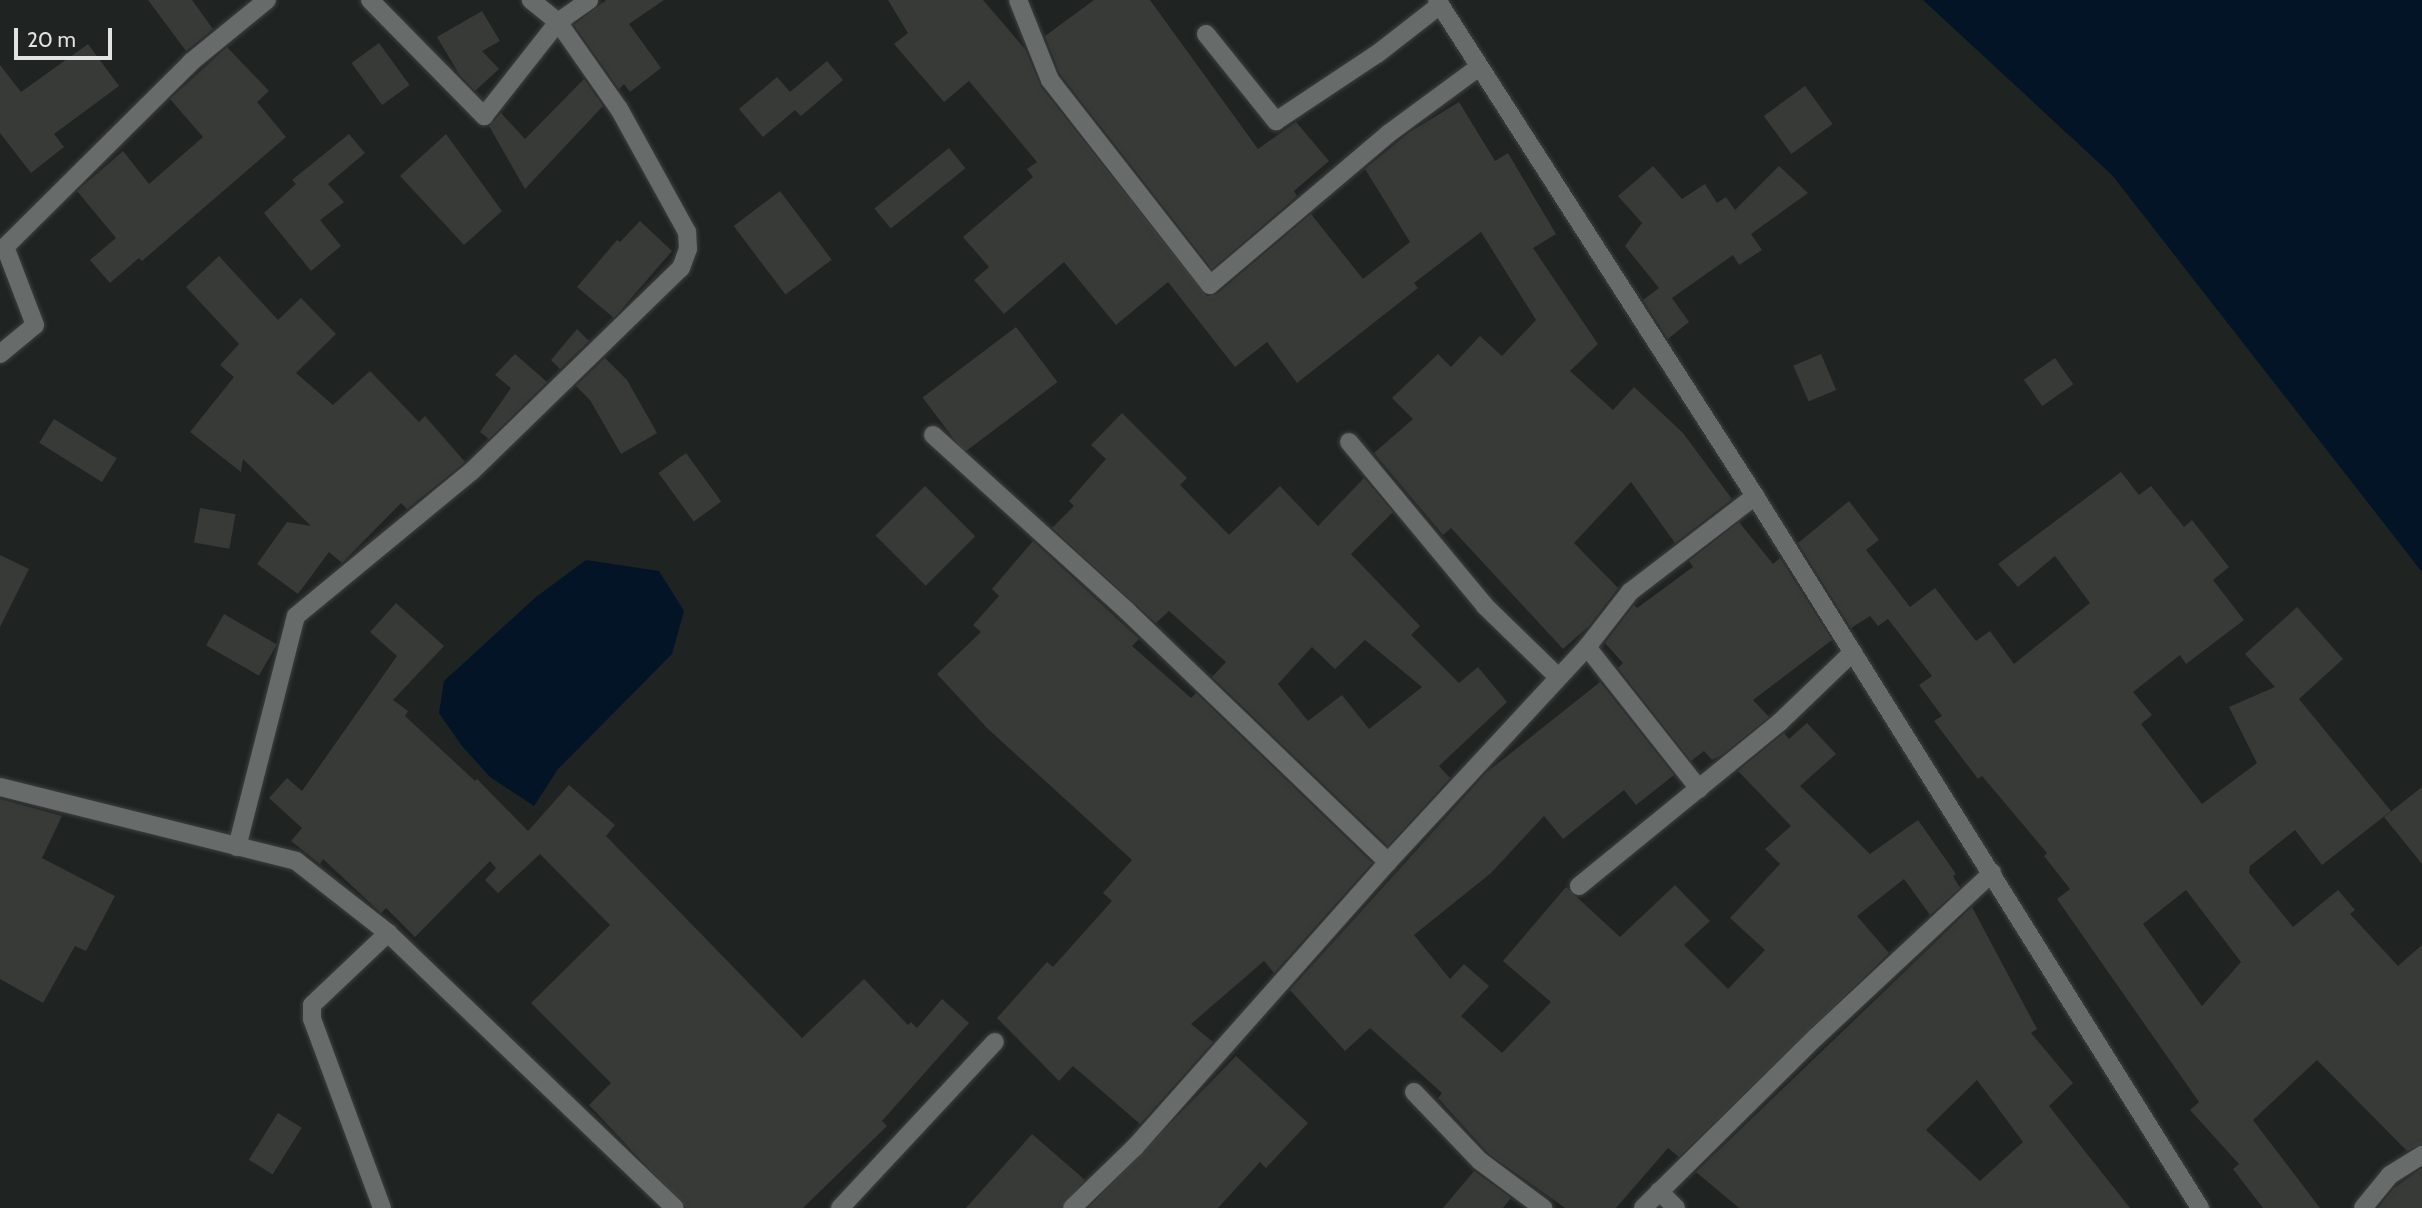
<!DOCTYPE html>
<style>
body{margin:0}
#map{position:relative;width:2422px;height:1208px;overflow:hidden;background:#1f2322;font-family:Cabin,sans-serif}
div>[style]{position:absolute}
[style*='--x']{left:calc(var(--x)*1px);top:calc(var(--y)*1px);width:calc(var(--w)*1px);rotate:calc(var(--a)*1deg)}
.water>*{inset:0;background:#021426}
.building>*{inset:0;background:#373a37;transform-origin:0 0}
.roads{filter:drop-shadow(0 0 2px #3d4040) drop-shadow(0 0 2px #3d4040)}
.minor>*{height:18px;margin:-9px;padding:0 9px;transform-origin:9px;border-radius:9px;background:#676c6b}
span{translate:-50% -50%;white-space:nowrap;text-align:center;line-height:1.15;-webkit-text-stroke:5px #1f2322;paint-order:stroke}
.scale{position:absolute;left:14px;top:28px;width:98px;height:32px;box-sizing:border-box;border:4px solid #e1e3e3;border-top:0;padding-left:9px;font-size:21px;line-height:24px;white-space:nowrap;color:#e1e3e3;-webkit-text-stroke:5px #1f2322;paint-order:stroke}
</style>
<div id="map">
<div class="water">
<i style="clip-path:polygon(1923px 0,2422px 0,2422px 572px,2112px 175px)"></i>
<i style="clip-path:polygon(586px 560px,659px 571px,684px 611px,672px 654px,558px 769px,534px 806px,490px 777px,462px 746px,439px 713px,444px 681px,536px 597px)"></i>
</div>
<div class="building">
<i style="clip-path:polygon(148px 0,192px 0,213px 29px,186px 51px)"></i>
<i style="clip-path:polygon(606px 0,664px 0,629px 24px,661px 68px,630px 92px,624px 84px,619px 89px,574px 25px)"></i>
<i style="clip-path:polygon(888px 0,983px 0,1025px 49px,1041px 87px,1207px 296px,1217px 294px,1311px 214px,1363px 279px,1410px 242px,1365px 169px,1410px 132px,1459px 102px,1495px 161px,1508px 153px,1556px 234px,1533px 248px,1598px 344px,1570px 371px,1613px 410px,1634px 387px,1683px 433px,1732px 499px,1675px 543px,1631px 482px,1574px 543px,1618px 588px,1589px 626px,1563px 649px,1451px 528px,1443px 535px,1374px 453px,1413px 419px,1392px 398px,1438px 354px,1451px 367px,1480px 336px,1502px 356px,1536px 320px,1481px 232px,1414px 283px,1418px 288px,1297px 383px,1267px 342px,1235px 367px,1168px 282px,1116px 325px,1064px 262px,1004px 314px,974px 280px,989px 267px,963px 237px,1033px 177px,1027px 169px,1037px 162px,969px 81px,944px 102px,894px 44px,908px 33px)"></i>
<i style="clip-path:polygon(1094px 0,1150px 0,1258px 149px,1296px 122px,1329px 161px,1294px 191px,1297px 196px,1212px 269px,1060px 74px,1045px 36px)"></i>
<i style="clip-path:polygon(482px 11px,500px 41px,482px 51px,499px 69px,475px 91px,459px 74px,437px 37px)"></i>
<i style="left:379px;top:43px;width:52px;height:34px;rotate:54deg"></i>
<i style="clip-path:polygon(88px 44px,119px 86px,54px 134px,64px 147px,31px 173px,0 133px,0 65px,21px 92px)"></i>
<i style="clip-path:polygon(227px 47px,269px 91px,257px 102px,286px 137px,142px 261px,139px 258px,110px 283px,90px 260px,116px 238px,77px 191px,123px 151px,149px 184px,203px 137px,170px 99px)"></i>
<i style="clip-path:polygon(827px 61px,843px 80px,801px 116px,795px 110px,763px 137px,739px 109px,777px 77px,790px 92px)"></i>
<i style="clip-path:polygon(584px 79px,603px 106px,525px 189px,489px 126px,501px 113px,525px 139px)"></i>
<i style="left:1805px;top:86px;width:47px;height:51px;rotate:54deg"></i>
<i style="clip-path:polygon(349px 134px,365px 153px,328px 184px,344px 202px,320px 220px,341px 246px,311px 271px,264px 213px,296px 184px,292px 180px)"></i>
<i style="clip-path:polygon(446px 134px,502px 211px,464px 245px,400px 176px)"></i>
<i style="left:949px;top:148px;width:26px;height:96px;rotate:51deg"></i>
<i style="clip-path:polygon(1653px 166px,1682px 199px,1705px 184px,1717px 203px,1726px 197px,1735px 210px,1779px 166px,1808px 193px,1751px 234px,1762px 250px,1739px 265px,1733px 255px,1672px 298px,1689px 322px,1668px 339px,1643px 300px,1659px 288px,1625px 246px,1642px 223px,1618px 196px)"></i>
<i style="left:780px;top:191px;width:86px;height:58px;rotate:53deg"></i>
<i style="clip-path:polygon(640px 221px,672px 251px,614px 318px,577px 287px,617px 240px,620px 242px)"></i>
<i style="clip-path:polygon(219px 256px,278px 320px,301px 298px,336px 334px,296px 373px,333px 405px,370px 371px,419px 422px,425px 416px,465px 462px,407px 509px,401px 503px,342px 563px,329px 552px,298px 594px,257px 564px,287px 522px,311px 526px,243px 459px,241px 472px,190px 432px,234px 377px,220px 365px,239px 344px,186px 287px)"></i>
<i style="left:1016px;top:327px;width:69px;height:117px;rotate:53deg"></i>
<i style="clip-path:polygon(577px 329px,589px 341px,560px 369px,551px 360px)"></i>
<i style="clip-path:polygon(515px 354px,547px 382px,489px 439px,480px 432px,511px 388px,495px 375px)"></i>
<i style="left:1821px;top:354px;width:39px;height:30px;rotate:67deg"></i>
<i style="clip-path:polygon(605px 358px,627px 380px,657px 433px,621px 454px,590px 400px,576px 386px)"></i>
<i style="left:2055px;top:358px;width:32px;height:38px;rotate:55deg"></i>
<i style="clip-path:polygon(evenodd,1122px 413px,1187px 478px,1180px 485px,1229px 535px,1280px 486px,1318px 526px,1364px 478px,1393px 512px,1351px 554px,1420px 626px,1411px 635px,1459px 683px,1478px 667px,1507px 702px,1439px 766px,1450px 778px,1388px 846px,1212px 677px,1226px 662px,1169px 611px,1156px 623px,1052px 528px,1074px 506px,1069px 501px,1106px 459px,1091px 445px,1122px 413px,1365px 640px,1422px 687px,1369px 729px,1342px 695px,1308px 721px,1278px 684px,1312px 647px,1335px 669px,1365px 640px)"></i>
<i style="left:54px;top:419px;width:74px;height:28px;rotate:32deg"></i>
<i style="left:686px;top:453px;width:60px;height:34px;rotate:54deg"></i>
<i style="clip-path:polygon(evenodd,2121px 472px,2139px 495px,2151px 486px,2184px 527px,2192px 520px,2229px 567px,2213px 580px,2244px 620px,2186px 664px,2180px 655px,2133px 692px,2152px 715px,2141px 724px,2202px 804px,2257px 763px,2229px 707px,2275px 687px,2245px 654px,2297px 607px,2343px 659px,2299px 699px,2391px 811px,2322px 865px,2295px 830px,2250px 866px,2249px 873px,2293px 927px,2338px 890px,2355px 910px,2350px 914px,2398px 966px,2422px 945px,2422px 1144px,2407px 1151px,2317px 1060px,2253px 1120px,2320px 1208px,2263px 1208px,2233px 1169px,2239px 1164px,2190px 1110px,2199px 1102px,2057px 899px,2070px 889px,2044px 856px,2047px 853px,1982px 776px,1978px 779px,1934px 721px,1942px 716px,1919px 685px,1932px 676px,1888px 619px,1878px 626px,1870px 616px,1851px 628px,1798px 543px,1849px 501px,1879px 540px,1866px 550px,1910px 607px,1935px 588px,1976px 641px,1990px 631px,2014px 664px,2090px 603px,2055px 556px,2018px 587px,1998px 564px,2121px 472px,2186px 890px,2241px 962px,2202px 1006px,2143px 924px,2186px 890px)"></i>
<i style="left:925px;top:486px;width:71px;height:70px;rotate:45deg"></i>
<i style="left:200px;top:508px;width:36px;height:35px;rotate:10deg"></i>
<i style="clip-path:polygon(1739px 522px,1773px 564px,1780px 558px,1832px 640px,1753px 700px,1769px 717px,1722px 755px,1712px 760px,1704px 751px,1691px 761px,1618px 668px,1623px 663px,1605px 643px,1634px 605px,1637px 608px,1693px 567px,1689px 561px)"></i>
<i style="clip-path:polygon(1033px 541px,1139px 639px,1132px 646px,1191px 698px,1196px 693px,1372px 863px,1274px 973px,1264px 961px,1191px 1024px,1213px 1042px,1140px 1124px,1073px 1066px,1059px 1081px,997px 1018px,1047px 962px,1053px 967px,1112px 901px,1103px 893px,1132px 860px,987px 728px,937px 674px,981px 632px,973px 625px,999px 596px,992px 589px)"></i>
<i style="clip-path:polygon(0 555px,29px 569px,0 627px)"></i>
<i style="clip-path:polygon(396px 603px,444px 646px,393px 700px,408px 711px,405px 716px,475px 781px,477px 779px,528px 831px,569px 785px,615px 825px,606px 836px,802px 1038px,864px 979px,908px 1025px,911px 1022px,917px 1028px,942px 999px,969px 1023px,882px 1121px,887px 1126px,803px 1208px,686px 1208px,589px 1105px,611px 1083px,531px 1003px,610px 925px,540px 854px,498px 893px,485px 880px,496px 868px,490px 861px,415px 937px,386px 908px,381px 913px,323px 859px,320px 864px,291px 841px,302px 828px,269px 798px,287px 778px,302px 791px,397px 656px,370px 632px)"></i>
<i style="left:224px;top:614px;width:61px;height:36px;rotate:30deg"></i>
<i style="clip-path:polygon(1600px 682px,1674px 775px,1636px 805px,1624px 790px,1563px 839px,1544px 816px,1491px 873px,1414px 935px,1450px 979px,1464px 964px,1489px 986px,1461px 1016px,1502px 1053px,1551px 1002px,1503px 961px,1566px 887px,1620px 937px,1675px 885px,1710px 921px,1684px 945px,1728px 989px,1765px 950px,1730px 918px,1780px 864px,1765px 849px,1791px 826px,1738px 771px,1784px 733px,1789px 739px,1807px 723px,1836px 754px,1800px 786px,1870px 854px,1918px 820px,1956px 874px,1953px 876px,1960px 888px,1930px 915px,1904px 879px,1857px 916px,1889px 953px,1679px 1157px,1668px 1148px,1616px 1208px,1565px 1208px,1489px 1154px,1438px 1098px,1442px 1093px,1370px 1028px,1345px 1051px,1290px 990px,1487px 772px)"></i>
<i style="clip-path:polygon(2422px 787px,2422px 864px,2384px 817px)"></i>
<i style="clip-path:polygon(0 799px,62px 816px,42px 858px,115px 896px,86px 951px,75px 946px,43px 1003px,0 979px)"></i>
<i style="clip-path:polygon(evenodd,1972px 907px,2037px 1029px,2031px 1033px,2073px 1083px,2049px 1106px,2130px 1208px,1739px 1208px,1696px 1172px,1972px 907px,1977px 1080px,2023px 1142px,1980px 1181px,1926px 1130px,1977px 1080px)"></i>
<i style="clip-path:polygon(1236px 1056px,1308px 1123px,1266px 1168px,1260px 1162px,1218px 1208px,1088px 1208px)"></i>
<i style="left:278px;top:1113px;width:28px;height:55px;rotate:32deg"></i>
<i style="clip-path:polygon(1032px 1134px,1085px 1180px,1061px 1208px,966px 1208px)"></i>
<i style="clip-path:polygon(2422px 1168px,2422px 1208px,2378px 1208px,2394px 1188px)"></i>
<i style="clip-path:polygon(1474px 1171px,1511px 1198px,1503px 1208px,1443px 1208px)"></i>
</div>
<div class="roads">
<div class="minor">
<i style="--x:370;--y:0;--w:163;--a:45.5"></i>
<i style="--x:484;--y:116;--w:120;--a:-51.8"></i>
<i style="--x:558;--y:22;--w:38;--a:-35"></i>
<i style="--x:1018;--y:0;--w:86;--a:68.2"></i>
<i style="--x:1050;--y:80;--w:260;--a:52"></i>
<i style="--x:1210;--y:285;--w:233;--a:-40.3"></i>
<i style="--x:1388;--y:134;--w:113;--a:-36.4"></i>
<i style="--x:1437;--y:0;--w:589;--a:57.33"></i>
<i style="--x:1755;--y:496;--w:840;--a:57.99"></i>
<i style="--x:1206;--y:34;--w:112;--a:51.2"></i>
<i style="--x:1276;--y:121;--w:121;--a:-33.6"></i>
<i style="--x:1377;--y:54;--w:80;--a:-37.9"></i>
<i style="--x:0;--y:354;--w:45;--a:-39.6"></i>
<i style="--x:35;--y:325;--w:84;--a:-111"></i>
<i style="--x:5;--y:247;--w:262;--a:-44.8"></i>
<i style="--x:191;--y:62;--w:98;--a:-39.2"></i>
<i style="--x:933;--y:435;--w:262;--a:42.2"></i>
<i style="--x:1127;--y:611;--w:362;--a:43.9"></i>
<i style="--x:1349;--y:442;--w:213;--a:50.3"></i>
<i style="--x:1485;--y:606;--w:100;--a:44.2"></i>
<i style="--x:1587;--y:647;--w:181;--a:51.7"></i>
<i style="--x:0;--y:787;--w:305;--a:14"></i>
<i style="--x:296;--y:861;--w:117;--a:38"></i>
<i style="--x:388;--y:933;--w:397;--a:43.8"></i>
<i style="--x:237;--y:847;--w:238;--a:-75.7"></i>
<i style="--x:296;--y:616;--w:228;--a:-39.5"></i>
<i style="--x:472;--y:471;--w:291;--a:-44.2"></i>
<i style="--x:681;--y:268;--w:20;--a:-70"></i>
<i style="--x:688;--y:249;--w:17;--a:-93"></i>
<i style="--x:687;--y:232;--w:141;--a:-118.9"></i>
<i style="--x:619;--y:109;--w:106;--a:-125"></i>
<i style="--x:558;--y:22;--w:35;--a:-141"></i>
<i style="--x:1579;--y:886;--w:259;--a:-39.2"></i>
<i style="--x:1780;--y:722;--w:101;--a:-43.8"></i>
<i style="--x:1414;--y:1092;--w:95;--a:46.3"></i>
<i style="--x:1480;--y:1161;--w:79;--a:36.7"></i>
<i style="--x:1659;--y:1191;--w:24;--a:45"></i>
<i style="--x:382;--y:1208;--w:202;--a:-110.3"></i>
<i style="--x:312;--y:1019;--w:14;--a:-90"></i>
<i style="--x:312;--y:1005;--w:105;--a:-43.5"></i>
<i style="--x:840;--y:1208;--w:227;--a:-47"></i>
<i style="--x:1072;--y:1208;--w:88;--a:-44.1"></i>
<i style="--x:1135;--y:1147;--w:381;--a:-48.4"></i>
<i style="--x:1388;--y:862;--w:293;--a:-47.2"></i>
<i style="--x:1587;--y:647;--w:70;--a:-52"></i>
<i style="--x:1630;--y:592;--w:158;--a:-37.5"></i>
<i style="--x:1643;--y:1208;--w:243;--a:-44.7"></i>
<i style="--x:1816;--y:1037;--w:241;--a:-43"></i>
<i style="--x:2363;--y:1208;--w:43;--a:-50.7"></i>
<i style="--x:2390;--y:1175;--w:38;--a:-32"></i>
</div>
</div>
<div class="scale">20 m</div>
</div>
